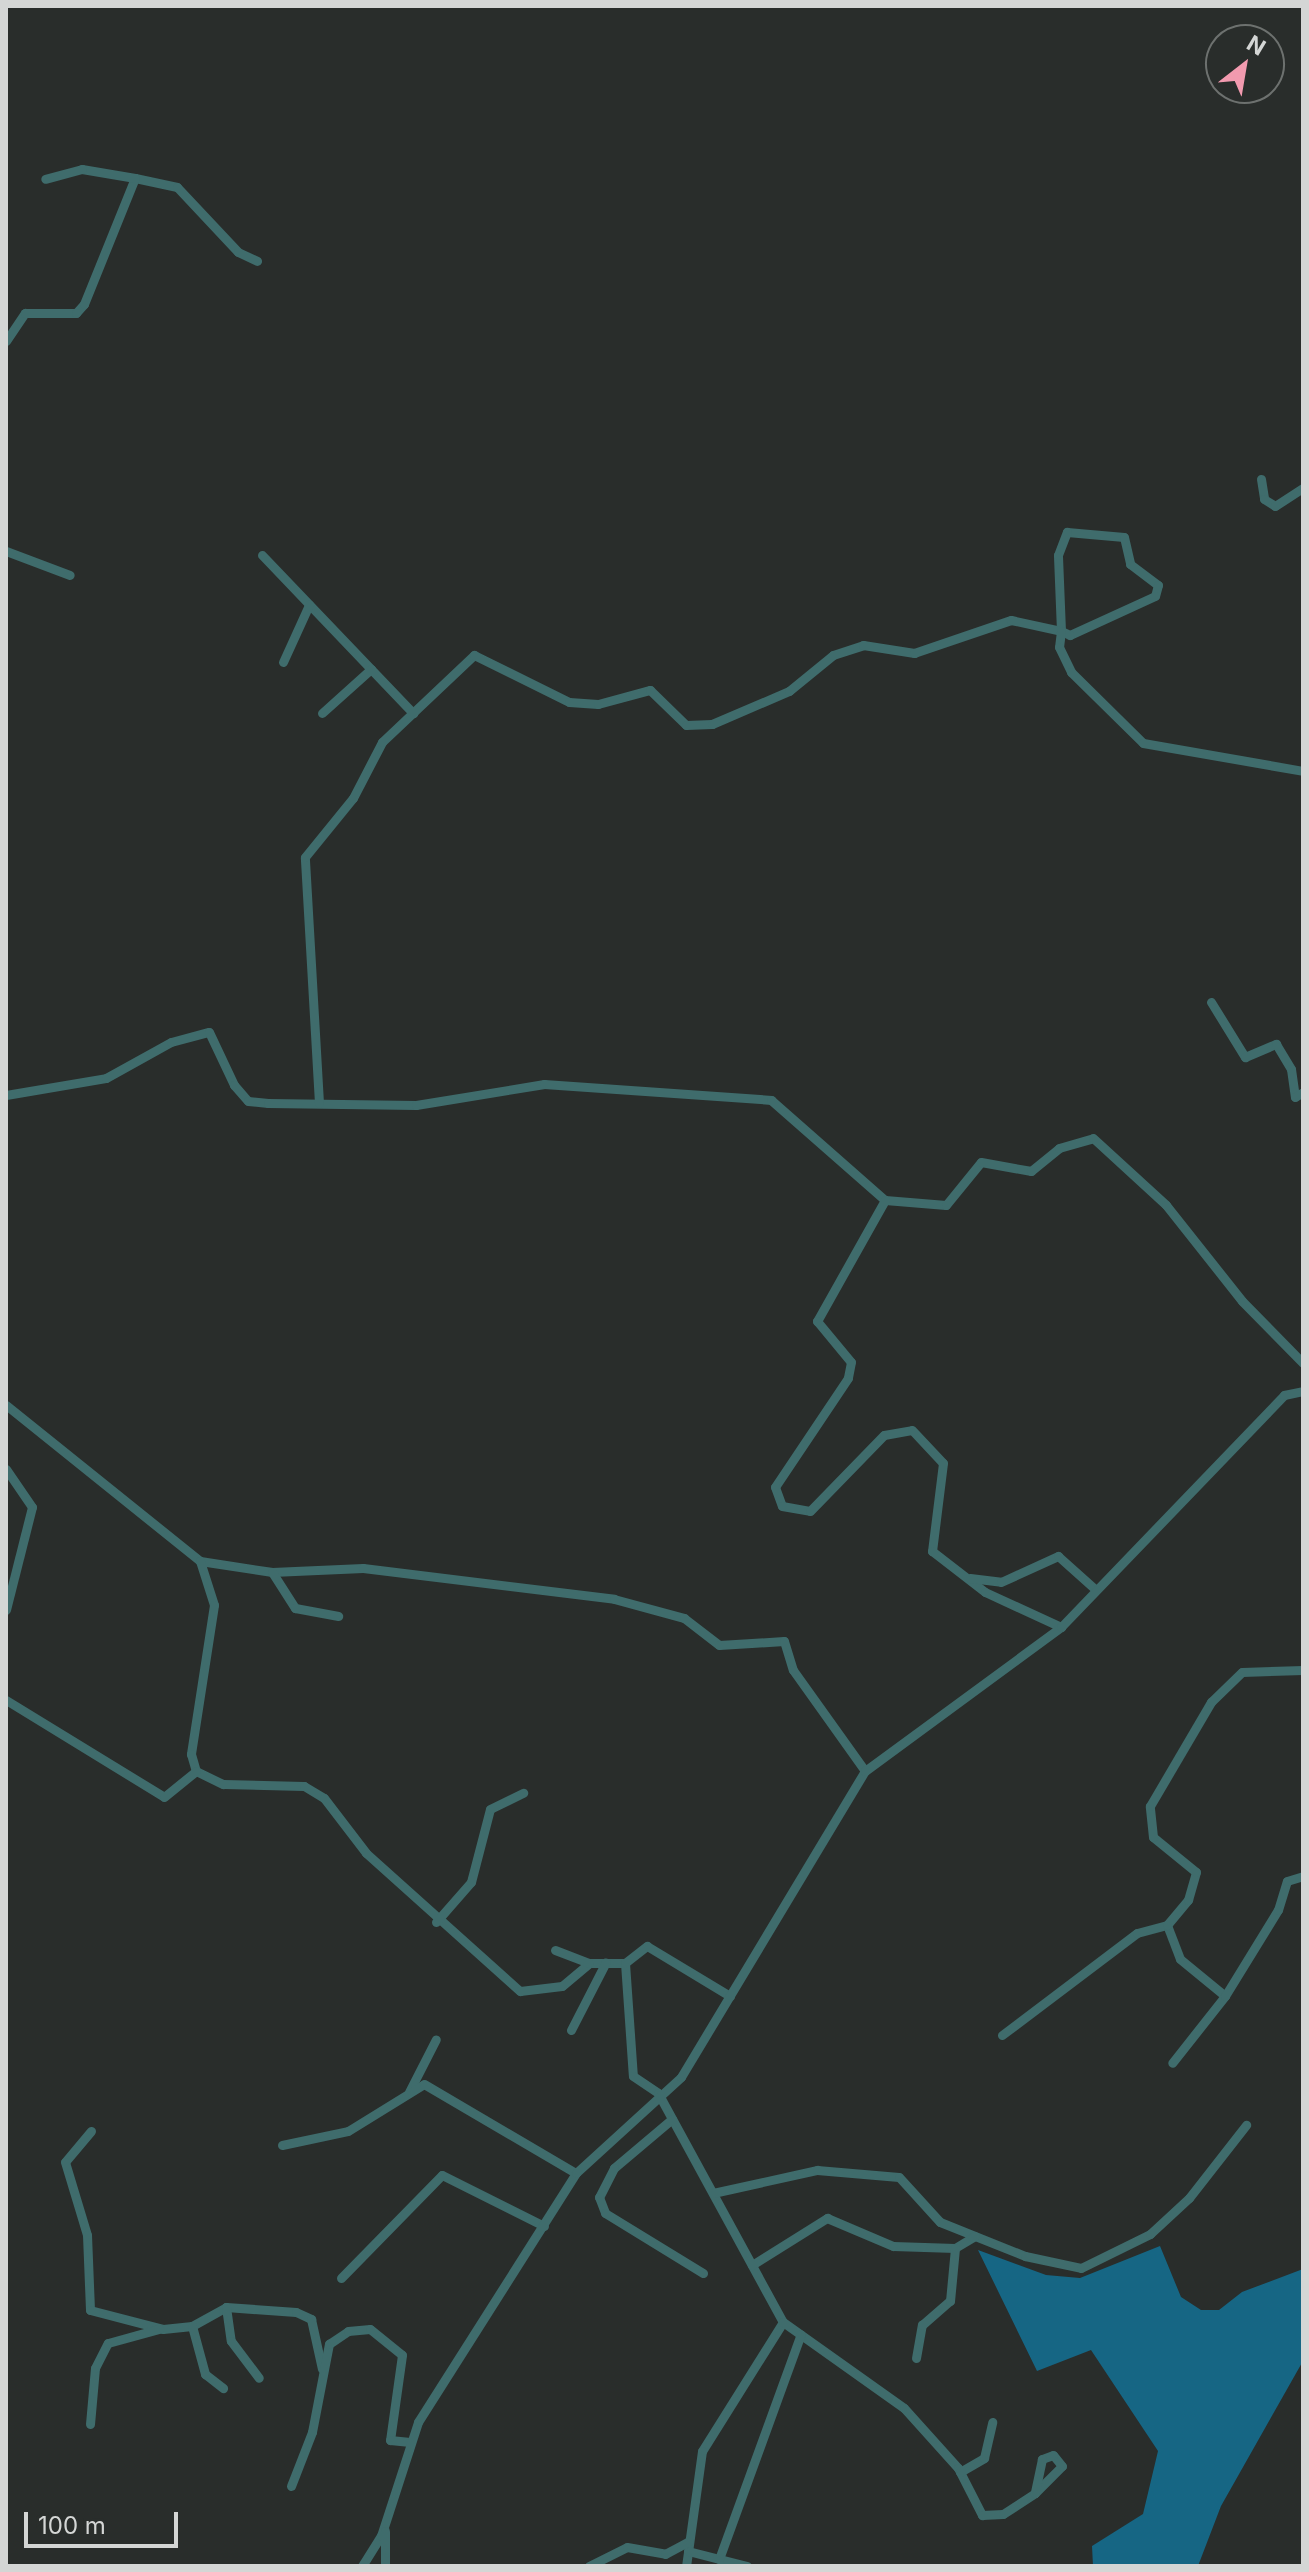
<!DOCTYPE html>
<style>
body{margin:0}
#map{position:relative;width:1309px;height:2572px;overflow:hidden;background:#292d2b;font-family:Inter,sans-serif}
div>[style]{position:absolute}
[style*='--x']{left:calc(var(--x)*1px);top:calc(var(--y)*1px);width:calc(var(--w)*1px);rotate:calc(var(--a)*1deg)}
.water>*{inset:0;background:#166684}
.minor>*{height:9px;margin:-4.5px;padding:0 4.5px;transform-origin:4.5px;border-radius:4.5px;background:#3f6c6c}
span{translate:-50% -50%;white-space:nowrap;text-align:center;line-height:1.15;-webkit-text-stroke:6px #292d2b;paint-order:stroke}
.frame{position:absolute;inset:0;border:8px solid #d4d6d5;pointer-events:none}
.north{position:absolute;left:1205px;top:24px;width:80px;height:80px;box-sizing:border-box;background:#292d2b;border:2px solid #6d716f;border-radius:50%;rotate:31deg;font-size:22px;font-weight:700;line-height:32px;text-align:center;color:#d4d6d5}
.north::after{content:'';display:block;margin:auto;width:28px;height:36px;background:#f29aaf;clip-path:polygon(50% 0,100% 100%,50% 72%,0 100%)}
.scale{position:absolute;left:24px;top:2512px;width:154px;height:36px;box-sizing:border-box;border:4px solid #d4d6d5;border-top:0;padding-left:10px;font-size:24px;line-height:28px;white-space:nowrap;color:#d4d6d5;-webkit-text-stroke:6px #292d2b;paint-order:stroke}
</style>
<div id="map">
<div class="water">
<i style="clip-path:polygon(1160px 2246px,1181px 2297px,1201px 2310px,1219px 2310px,1242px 2292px,1303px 2269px,1303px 2361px,1221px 2506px,1198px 2566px,1093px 2566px,1092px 2546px,1143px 2514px,1158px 2451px,1091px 2350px,1037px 2371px,978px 2250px,1046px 2275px,1080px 2278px)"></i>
</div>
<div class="minor">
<i style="--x:135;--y:178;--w:43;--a:12.1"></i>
<i style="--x:177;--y:187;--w:89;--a:46.8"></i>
<i style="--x:238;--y:252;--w:21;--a:25"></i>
<i style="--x:6;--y:341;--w:34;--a:-56"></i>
<i style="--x:25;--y:313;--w:51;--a:0"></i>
<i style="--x:76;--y:313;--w:12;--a:-48"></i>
<i style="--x:84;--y:304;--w:136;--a:-68"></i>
<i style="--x:135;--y:178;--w:54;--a:-170.4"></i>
<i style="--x:82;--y:169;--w:38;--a:165"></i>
<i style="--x:1261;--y:479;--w:20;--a:81"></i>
<i style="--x:1264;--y:499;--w:13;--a:32"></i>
<i style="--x:1275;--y:506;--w:33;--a:-33"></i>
<i style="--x:1067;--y:532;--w:57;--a:5"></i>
<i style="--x:1124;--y:537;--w:28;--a:77"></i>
<i style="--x:1130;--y:564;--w:35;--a:37"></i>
<i style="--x:1158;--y:585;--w:11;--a:105"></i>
<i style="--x:1155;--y:596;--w:94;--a:155.4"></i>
<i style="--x:1070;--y:635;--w:10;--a:-156"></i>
<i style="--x:1061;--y:631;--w:76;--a:-92.3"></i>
<i style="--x:1058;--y:555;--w:25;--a:-69"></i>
<i style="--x:6;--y:551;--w:68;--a:20.6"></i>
<i style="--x:262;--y:555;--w:219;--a:46.3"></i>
<i style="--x:283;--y:662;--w:63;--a:-65.5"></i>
<i style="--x:322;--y:713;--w:66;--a:-41.9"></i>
<i style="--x:1211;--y:1002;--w:65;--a:58.3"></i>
<i style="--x:1245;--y:1057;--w:34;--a:-23"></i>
<i style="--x:1276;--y:1044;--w:29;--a:59"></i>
<i style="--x:1291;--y:1069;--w:28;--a:82"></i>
<i style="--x:1295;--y:1097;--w:9;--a:-32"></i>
<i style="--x:6;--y:1095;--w:101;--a:-9.6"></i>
<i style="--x:106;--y:1078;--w:74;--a:-29"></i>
<i style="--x:171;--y:1042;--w:39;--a:-15"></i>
<i style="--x:209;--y:1032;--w:59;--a:64.7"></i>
<i style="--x:234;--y:1085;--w:21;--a:49"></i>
<i style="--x:248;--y:1101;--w:20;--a:6"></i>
<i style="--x:268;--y:1103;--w:148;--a:0.8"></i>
<i style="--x:416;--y:1105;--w:130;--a:-9.3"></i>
<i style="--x:544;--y:1084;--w:228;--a:4"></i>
<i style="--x:771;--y:1100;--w:152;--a:41.3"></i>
<i style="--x:885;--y:1200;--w:61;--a:4.7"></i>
<i style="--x:946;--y:1205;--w:55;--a:-50.9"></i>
<i style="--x:981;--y:1162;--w:51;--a:10.2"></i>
<i style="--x:1031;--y:1171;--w:36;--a:-39"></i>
<i style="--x:1059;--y:1148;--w:35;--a:-16"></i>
<i style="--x:1093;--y:1138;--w:99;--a:42.5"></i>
<i style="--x:1166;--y:1205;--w:122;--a:51.6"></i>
<i style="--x:1242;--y:1301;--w:87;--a:45.5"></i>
<i style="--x:319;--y:1103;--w:246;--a:-93.3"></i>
<i style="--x:305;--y:857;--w:76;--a:-50.9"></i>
<i style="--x:353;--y:798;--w:63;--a:-62.6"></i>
<i style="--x:382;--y:742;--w:127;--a:-43.4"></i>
<i style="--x:474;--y:655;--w:106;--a:26.3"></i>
<i style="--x:569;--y:702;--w:29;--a:4"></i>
<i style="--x:598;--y:704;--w:54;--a:-15.1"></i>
<i style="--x:650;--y:690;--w:50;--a:44.2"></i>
<i style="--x:686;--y:725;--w:26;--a:-2"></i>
<i style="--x:712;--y:724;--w:84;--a:-23.2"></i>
<i style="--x:789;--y:691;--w:57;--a:-39.3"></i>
<i style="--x:833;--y:655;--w:32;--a:-18"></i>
<i style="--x:863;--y:645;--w:52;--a:8.9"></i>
<i style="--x:914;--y:653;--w:102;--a:-18.8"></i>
<i style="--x:1011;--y:620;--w:51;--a:12.4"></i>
<i style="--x:1061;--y:631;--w:16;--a:97"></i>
<i style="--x:1059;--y:647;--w:28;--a:64"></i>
<i style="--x:1071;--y:672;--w:101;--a:44.6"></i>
<i style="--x:1143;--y:743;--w:162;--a:9.9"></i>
<i style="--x:885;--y:1200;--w:139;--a:119.3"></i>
<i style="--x:817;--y:1321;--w:53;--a:50.3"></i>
<i style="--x:851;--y:1362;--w:16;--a:101"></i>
<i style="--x:848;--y:1378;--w:131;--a:123.8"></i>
<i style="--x:775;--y:1487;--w:20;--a:70"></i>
<i style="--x:782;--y:1506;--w:28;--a:10"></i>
<i style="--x:810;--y:1511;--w:106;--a:-45.8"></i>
<i style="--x:884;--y:1435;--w:28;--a:-10"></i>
<i style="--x:912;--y:1430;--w:45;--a:46.8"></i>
<i style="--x:943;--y:1463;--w:89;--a:97.1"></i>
<i style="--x:932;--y:1551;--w:67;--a:37.7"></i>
<i style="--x:985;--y:1592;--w:84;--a:24.7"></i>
<i style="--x:6;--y:1405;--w:249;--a:38.8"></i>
<i style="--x:200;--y:1561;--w:73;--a:8.7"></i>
<i style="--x:272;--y:1572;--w:91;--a:-2.5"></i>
<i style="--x:363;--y:1568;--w:253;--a:7"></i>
<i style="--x:614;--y:1599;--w:73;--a:15.2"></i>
<i style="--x:684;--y:1618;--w:44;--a:37.6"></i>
<i style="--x:719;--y:1645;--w:65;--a:-3.5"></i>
<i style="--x:784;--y:1641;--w:30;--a:73"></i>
<i style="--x:793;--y:1670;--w:124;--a:54.5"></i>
<i style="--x:6;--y:1469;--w:46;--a:55.6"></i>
<i style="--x:32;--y:1507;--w:106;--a:104.2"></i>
<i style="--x:200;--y:1561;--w:46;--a:72.3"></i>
<i style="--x:214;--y:1605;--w:151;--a:98.8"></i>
<i style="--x:191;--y:1754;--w:18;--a:74"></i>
<i style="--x:196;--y:1771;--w:30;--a:26"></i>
<i style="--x:223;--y:1784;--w:81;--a:1.4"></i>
<i style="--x:304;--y:1786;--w:23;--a:31"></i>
<i style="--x:324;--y:1798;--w:69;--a:52.6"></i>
<i style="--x:366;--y:1853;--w:207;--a:41.9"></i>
<i style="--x:520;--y:1991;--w:42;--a:-6.8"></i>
<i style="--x:562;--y:1986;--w:35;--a:-40"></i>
<i style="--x:589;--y:1963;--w:36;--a:0"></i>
<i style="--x:625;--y:1963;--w:113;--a:86"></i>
<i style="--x:633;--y:2076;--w:30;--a:34"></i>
<i style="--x:658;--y:2093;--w:261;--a:61.4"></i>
<i style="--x:783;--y:2322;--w:152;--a:122.1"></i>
<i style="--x:702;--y:2451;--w:116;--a:97.9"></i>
<i style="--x:272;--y:1572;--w:43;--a:57.4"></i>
<i style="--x:295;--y:1608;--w:44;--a:10.5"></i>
<i style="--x:970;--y:1578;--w:31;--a:7"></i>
<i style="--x:1001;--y:1582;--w:63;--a:-24.5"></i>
<i style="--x:1058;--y:1556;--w:51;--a:41.8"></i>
<i style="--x:6;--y:1700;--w:185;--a:31.5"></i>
<i style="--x:164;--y:1797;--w:41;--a:-39.1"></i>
<i style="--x:436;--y:1922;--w:53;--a:-48.8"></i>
<i style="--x:471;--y:1882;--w:75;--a:-75.4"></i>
<i style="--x:490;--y:1809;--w:37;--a:-26"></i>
<i style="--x:1167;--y:1925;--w:36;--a:69"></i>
<i style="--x:1180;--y:1959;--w:58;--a:39.4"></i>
<i style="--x:1225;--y:1996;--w:85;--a:128.3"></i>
<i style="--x:555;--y:1950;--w:36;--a:21"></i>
<i style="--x:625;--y:1963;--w:28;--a:-38"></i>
<i style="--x:647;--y:1946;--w:97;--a:31.1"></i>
<i style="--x:1225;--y:1996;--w:101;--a:-58.4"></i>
<i style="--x:1278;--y:1910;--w:30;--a:-73"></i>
<i style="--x:1287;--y:1881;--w:17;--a:-17"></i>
<i style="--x:571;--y:2030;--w:76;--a:-62.8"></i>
<i style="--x:1002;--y:2035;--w:169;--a:-37.1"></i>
<i style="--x:1137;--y:1933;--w:31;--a:-15"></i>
<i style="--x:1167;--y:1925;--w:33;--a:-50"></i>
<i style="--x:1188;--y:1900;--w:29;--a:-74"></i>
<i style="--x:1196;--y:1872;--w:55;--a:-140.9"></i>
<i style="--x:1153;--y:1837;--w:31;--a:-96"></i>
<i style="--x:1150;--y:1806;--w:121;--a:-59.6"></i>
<i style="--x:1211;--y:1702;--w:43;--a:-44.1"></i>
<i style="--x:1242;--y:1672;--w:61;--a:-1.9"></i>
<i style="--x:409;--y:2092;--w:59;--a:-63"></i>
<i style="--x:672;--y:2119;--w:76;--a:139.8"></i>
<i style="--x:614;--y:2168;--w:33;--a:117"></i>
<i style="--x:599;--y:2197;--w:17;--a:69"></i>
<i style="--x:605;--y:2213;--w:115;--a:31.5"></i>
<i style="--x:91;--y:2131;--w:40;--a:130"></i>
<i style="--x:65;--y:2162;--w:76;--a:73.2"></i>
<i style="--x:87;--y:2235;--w:75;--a:87.7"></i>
<i style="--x:90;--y:2310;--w:75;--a:14.6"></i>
<i style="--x:163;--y:2329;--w:29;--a:-6"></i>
<i style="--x:192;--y:2326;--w:39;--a:-29"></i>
<i style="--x:226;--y:2307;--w:70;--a:4.1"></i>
<i style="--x:296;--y:2312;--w:17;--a:25"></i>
<i style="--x:311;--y:2319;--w:51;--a:77.6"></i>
<i style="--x:282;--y:2145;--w:67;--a:-12"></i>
<i style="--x:348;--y:2131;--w:89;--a:-31.7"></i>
<i style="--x:424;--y:2084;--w:176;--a:30.4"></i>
<i style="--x:713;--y:2193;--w:107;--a:-12.5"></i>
<i style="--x:817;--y:2170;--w:82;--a:4.9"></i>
<i style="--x:899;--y:2177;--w:61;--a:47.7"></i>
<i style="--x:940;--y:2222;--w:92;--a:21.8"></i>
<i style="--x:1025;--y:2256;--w:57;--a:12.1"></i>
<i style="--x:1081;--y:2268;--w:77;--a:-26.2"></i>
<i style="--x:1150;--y:2234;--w:53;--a:-42.7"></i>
<i style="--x:1189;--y:2198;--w:93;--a:-52"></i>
<i style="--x:752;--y:2265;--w:89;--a:-32.1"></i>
<i style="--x:827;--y:2218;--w:72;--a:23"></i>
<i style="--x:893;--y:2246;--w:62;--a:1.8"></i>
<i style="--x:955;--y:2248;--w:23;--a:-31"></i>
<i style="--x:341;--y:2278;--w:144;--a:-45.6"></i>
<i style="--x:442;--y:2175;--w:114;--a:26.6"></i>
<i style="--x:226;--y:2307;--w:34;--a:82"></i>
<i style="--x:231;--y:2341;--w:46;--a:52.9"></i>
<i style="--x:783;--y:2322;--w:148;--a:35.4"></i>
<i style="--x:904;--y:2408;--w:81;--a:48"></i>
<i style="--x:958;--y:2468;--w:53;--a:62.9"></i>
<i style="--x:982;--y:2515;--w:21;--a:-3"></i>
<i style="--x:1003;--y:2514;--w:38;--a:-33"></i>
<i style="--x:1035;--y:2493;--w:38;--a:-45"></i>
<i style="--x:1062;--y:2466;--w:14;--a:-129"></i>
<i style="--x:1053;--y:2455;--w:12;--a:160"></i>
<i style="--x:1042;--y:2459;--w:35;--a:102"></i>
<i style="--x:192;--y:2326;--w:50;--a:74.8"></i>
<i style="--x:205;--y:2374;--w:23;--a:38"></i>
<i style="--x:916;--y:2358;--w:34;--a:-80"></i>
<i style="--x:922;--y:2325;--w:37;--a:-41"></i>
<i style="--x:950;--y:2301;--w:53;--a:-84.6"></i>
<i style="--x:90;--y:2424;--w:56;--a:-84.9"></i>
<i style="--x:95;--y:2368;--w:28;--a:-63"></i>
<i style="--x:108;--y:2343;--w:53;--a:-15.4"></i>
<i style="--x:960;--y:2472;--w:28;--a:-30"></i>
<i style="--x:984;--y:2458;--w:37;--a:-77"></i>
<i style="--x:291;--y:2486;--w:58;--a:-68.7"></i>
<i style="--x:312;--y:2432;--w:90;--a:-79.1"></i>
<i style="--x:329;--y:2344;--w:23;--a:-34"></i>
<i style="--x:348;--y:2331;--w:22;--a:-5"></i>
<i style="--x:370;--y:2329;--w:41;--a:39.1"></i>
<i style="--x:402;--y:2355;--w:86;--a:98"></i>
<i style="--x:390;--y:2440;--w:20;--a:6"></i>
<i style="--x:688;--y:2551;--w:61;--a:14.3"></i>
<i style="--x:719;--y:2559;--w:239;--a:-70"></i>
<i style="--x:362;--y:2566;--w:36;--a:-58"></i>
<i style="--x:381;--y:2536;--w:120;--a:-72"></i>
<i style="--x:418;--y:2422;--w:295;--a:-57.6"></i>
<i style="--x:576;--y:2173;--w:142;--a:-42.4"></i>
<i style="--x:681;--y:2077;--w:357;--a:-59"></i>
<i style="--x:865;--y:1771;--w:243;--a:-36.3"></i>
<i style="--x:1061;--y:1627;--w:322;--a:-46.1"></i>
<i style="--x:1284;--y:1395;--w:19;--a:-12"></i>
<i style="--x:385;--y:2566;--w:35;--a:-90"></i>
<i style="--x:589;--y:2566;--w:42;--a:-26.6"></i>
<i style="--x:627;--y:2547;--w:39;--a:10"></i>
<i style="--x:665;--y:2554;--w:27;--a:-28"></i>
</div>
<div class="frame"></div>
<div class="north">N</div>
<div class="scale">100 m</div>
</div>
